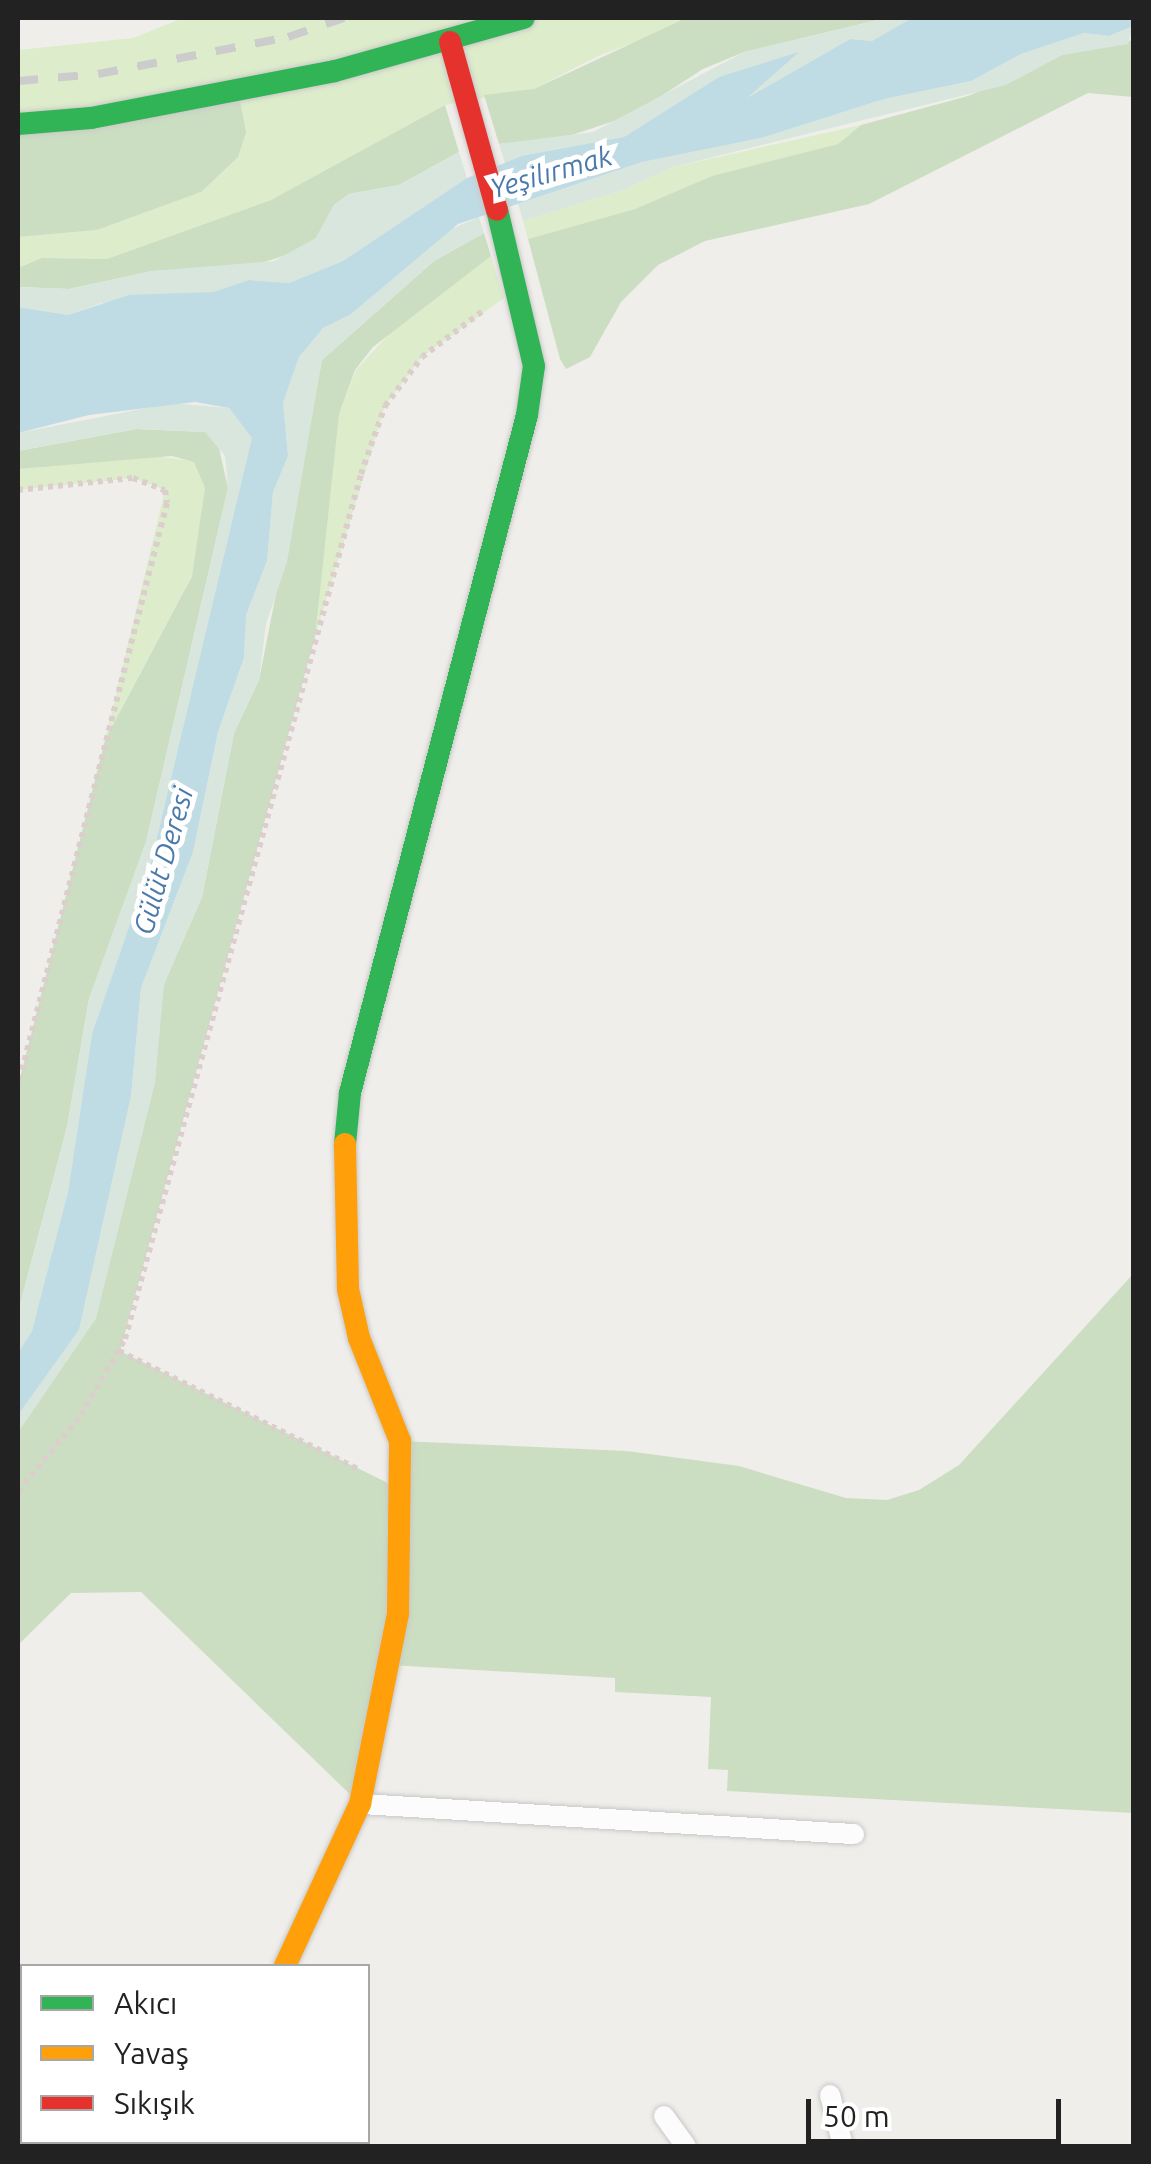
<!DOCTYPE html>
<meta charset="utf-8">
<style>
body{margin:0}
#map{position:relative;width:1151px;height:2164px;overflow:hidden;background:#f0eeeb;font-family:Ubuntu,sans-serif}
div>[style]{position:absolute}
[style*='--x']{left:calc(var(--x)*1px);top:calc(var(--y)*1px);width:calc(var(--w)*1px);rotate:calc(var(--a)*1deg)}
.grass>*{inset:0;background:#ddeccb}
.forest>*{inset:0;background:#cbdec1}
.wetland>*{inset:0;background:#d9e6de}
.water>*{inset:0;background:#bfdbe3}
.path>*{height:6px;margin-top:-3px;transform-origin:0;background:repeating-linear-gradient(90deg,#dccecd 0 5px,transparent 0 10px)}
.roads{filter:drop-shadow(0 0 2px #c9c8c7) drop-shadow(0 0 2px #c9c8c7)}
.lane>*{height:20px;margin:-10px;padding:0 10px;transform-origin:10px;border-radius:10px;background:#fdfcfc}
.fast>*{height:22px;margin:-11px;padding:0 11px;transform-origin:11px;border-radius:11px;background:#30b455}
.slow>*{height:22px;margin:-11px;padding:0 11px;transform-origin:11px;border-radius:11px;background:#ff9f0a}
.jam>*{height:22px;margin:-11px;padding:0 11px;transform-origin:11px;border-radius:11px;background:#e5322d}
.rail>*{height:8px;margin-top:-4px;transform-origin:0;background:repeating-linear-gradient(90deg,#ccc 0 20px,transparent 0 40px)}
span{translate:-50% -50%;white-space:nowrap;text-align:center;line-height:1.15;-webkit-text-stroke:10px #fff;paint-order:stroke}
.water-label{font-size:28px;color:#4a7aab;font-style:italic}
.frame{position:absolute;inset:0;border:20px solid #222;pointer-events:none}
.legend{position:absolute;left:20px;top:1964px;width:350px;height:180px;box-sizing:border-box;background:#fff;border:2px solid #a7a7a7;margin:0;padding:12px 18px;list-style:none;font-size:30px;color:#222}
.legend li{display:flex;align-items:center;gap:20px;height:50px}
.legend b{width:50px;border:2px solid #a7a7a7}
.scale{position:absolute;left:806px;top:2099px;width:255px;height:45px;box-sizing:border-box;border:5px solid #222;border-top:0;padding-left:12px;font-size:30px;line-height:35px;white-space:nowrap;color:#222;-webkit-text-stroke:8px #fff;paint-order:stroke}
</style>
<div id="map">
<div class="grass">
<i style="clip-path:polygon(183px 18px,698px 18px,598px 56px,534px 89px,445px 105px,271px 200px,107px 259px,42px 258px,18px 268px,18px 237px,97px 230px,201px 192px,18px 124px,18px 50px,133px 38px)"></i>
<i style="clip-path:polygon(861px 125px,838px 144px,712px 176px,635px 209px,528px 239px,523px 221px,623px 190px,673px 167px)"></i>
<i style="clip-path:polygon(491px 256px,504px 298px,422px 357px,385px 406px,315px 637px,323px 514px,339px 414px,356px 370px,405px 317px)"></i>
<i style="clip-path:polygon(143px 455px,194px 461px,205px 488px,200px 528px,192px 575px,105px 740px,165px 490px,133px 478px,18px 490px,18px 469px)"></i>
</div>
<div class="forest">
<i style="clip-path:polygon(886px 18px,744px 52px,703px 69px,632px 115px,563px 138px,499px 144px,484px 95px,534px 89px,684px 19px)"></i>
<i style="clip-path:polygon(1133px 40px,1133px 97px,1088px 93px,869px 204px,705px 241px,658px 265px,621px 302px,590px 357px,566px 369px,560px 359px,528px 239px,635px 209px,712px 176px,838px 144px,861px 125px,968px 96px,1062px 55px)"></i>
<i style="clip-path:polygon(238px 91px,246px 132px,238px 157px,201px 192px,97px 230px,18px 237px,18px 124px)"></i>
<i style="clip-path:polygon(445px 105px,459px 152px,399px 185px,349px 194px,334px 205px,316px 238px,293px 253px,248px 267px,152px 271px,69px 289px,18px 287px,18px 268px,42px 258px,107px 259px,271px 200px)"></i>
<i style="clip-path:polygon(484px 233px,491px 256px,373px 347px,355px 370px,339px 414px,315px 637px,120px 1351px,402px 1490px,400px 1441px,627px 1451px,739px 1466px,846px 1498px,887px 1500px,919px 1490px,959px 1465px,1133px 1274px,1133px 1813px,727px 1791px,728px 1770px,708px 1769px,711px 1697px,615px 1692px,615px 1678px,390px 1665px,360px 1804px,141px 1592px,71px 1593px,18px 1645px,18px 1432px,96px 1318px,164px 984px,202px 897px,234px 733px,259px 680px,322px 360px,434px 261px)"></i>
<i style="clip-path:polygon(136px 429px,205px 432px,217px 439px,228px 488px,146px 842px,89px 999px,67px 1127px,18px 1312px,18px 1086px,105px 740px,192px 576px,205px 488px,194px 462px,172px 456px,18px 469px,18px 451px)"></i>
</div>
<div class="wetland">
<i style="clip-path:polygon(886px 18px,912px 18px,872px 41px,850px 39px,740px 102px,787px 61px,719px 77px,624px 137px,505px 163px,499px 144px,593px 132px,744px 52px)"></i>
<i style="clip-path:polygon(1133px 26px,1128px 44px,1062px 55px,1006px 85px,673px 167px,623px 190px,523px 221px,518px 204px,642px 162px,761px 138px,884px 99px,971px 81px,1021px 54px,1084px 33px,1109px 36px)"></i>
<i style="clip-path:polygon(459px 152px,467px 178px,343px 261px,289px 283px,249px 280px,213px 292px,102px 303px,68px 315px,18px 307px,18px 287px,69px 289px,152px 271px,274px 261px,316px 238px,334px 205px,349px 194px,399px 185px)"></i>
<i style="clip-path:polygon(479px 217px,484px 233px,434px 261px,322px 360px,287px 562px,266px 624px,259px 680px,234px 733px,202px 897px,164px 984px,155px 1083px,96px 1318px,18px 1432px,18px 1415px,79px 1330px,131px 1096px,141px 988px,193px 852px,218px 732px,244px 659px,246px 615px,267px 561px,273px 492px,288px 456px,283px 403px,299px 357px,323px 328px,351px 313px,442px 233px)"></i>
<i style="clip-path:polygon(172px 403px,229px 408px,252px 438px,250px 456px,151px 863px,92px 1034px,68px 1192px,46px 1280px,32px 1331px,18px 1353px,18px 1312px,67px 1128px,89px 999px,146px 842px,228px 488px,225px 456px,205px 432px,136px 429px,18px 451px,18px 433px)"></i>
</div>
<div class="water">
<i style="clip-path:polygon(912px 18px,1133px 18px,1133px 26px,1109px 36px,1084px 33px,1021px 54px,971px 81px,884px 99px,761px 138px,642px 162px,458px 224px,351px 314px,323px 328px,299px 357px,283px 403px,288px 456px,273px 492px,267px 561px,246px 615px,244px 658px,218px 732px,193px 852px,141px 988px,131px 1096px,79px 1330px,18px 1415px,18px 1353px,32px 1331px,68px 1192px,92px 1034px,151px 863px,252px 438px,229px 408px,195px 402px,89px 415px,18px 433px,18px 307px,68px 315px,129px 295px,213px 292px,249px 280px,289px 283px,343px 261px,467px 178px,522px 156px,624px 137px,719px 77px,799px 52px,747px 98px,850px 39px,872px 41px)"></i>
</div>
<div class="path">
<i style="--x:18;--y:490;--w:116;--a:-6"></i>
<i style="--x:133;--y:478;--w:34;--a:21"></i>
<i style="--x:165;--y:490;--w:13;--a:81"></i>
<i style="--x:167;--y:503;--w:602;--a:104.34"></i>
<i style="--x:119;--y:1351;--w:269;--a:26.3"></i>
<i style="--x:18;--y:1491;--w:99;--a:-50.3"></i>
<i style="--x:81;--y:1415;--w:88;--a:-59.9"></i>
<i style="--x:125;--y:1339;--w:897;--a:-74.74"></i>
<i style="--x:361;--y:474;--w:72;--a:-70.6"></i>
<i style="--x:385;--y:406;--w:61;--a:-52.9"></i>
<i style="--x:422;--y:357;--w:78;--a:-37.2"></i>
</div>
<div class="roads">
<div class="lane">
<i style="--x:362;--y:1804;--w:493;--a:3.5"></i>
<i style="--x:830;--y:2095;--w:53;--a:75.7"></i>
<i style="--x:664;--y:2116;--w:37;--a:54"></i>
</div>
<div class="fast">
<i style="--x:18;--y:124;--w:73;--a:-4.7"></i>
<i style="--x:91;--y:118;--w:248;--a:-10.9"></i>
<i style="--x:335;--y:71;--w:196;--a:-15.7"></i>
<i style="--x:345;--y:1144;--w:51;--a:-84.4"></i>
<i style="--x:350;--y:1093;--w:701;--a:-75.37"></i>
<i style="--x:527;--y:415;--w:49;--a:-81.9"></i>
<i style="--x:534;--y:366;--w:160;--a:-103.3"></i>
</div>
<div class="slow">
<i style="--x:285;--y:1966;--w:179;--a:-65.2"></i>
<i style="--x:360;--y:1804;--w:195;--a:-78.7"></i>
<i style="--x:398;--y:1613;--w:172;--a:-89.3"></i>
<i style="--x:400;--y:1441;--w:111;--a:-111.7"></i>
<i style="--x:359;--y:1338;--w:50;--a:-102.7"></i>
<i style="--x:348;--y:1289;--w:145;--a:-91.2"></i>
</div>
<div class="jam">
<i style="--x:450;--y:42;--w:174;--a:74.4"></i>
<i style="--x:221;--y:2146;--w:4;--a:-63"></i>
</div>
</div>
<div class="rail">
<i style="--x:18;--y:81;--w:80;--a:-5"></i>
<i style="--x:98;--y:74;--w:194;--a:-11"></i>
<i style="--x:288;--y:37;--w:59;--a:-18.7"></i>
</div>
<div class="water-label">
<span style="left:551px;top:172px;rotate:-16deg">Yeşilırmak</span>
<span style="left:163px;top:861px;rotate:-74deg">Gülüt Deresi</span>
</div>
<div class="frame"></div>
<ul class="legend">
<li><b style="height:12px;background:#30b455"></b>Akıcı</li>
<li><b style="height:12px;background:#ff9f0a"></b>Yavaş</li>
<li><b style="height:12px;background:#e5322d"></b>Sıkışık</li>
</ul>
<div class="scale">50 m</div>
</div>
